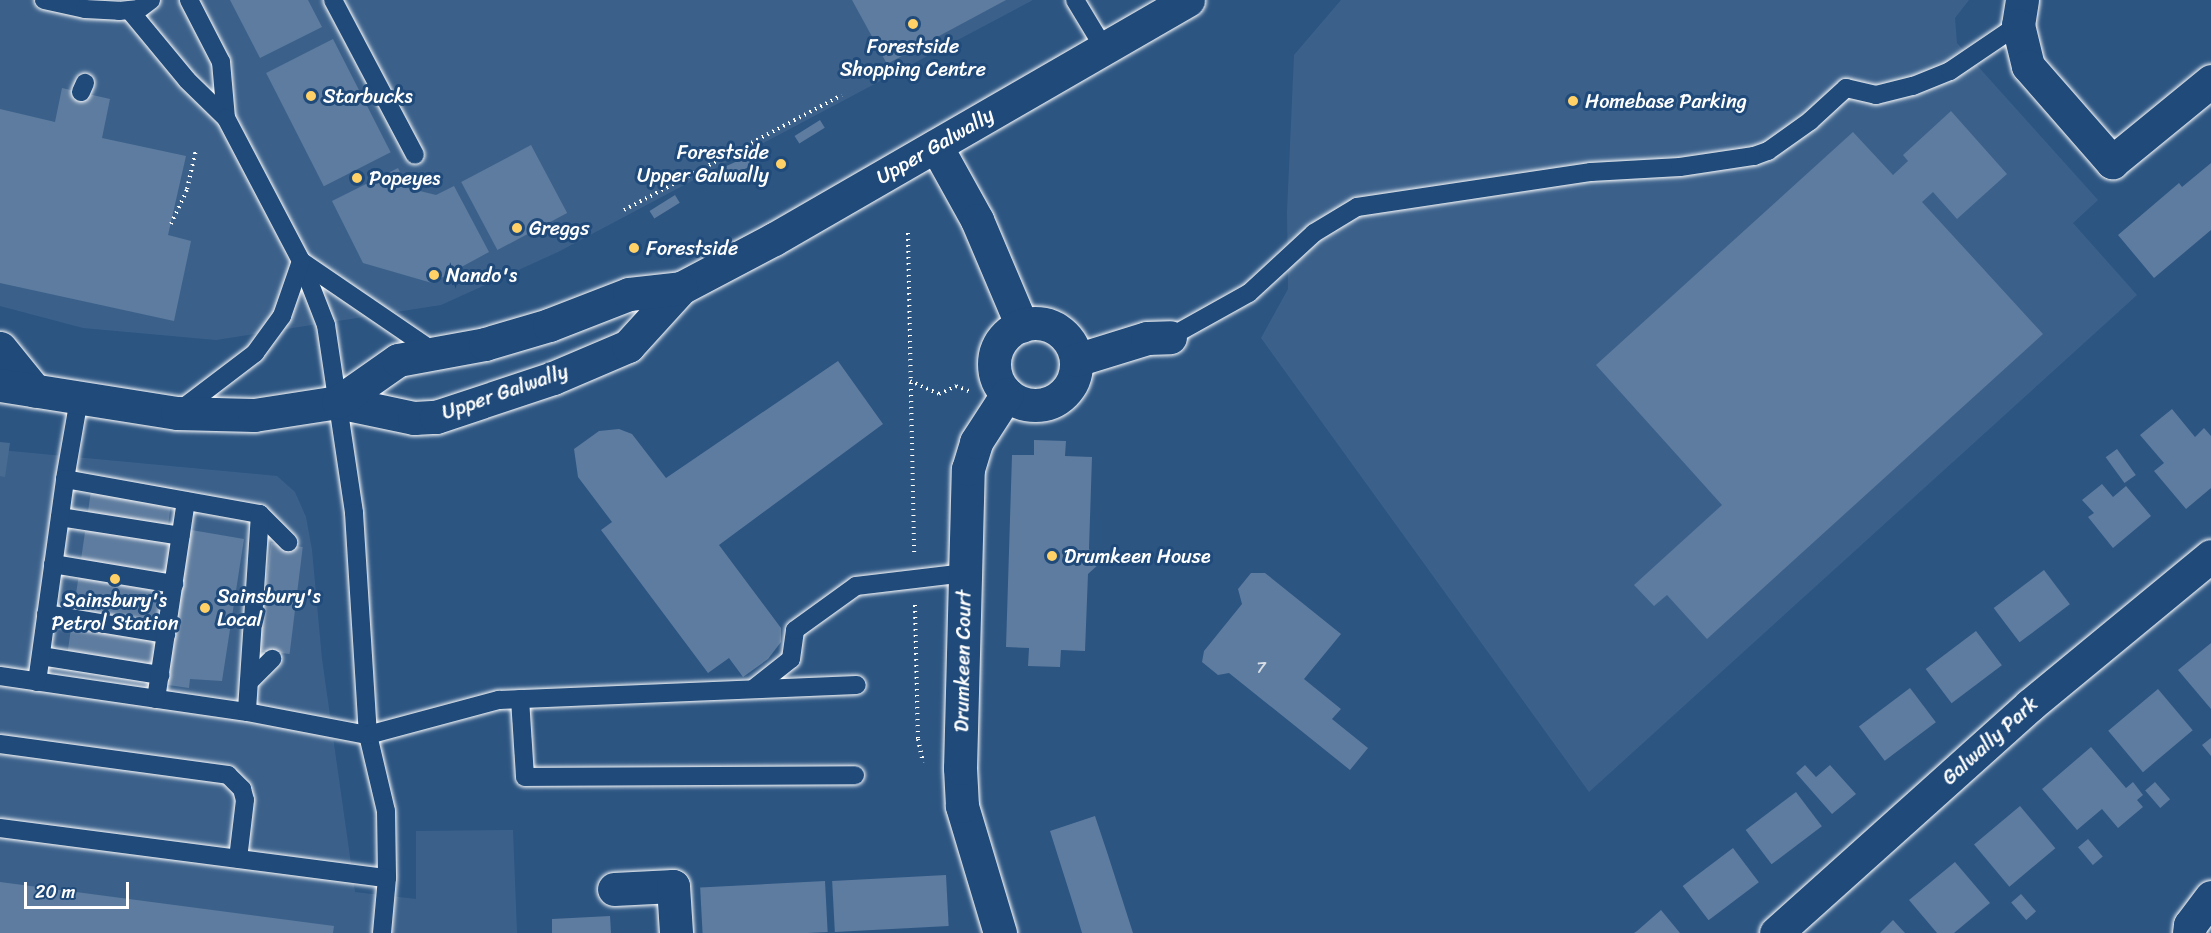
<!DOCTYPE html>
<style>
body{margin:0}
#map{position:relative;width:2211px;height:933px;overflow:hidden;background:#2c5582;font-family:Sriracha,sans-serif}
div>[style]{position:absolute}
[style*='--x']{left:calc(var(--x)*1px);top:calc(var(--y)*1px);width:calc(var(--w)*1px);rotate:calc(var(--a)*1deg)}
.built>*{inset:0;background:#3b618b}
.green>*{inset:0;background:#486b92}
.building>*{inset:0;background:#5e7c9f;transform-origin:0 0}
.path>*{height:4px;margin-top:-2px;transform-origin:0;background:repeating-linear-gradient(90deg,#fff 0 1.5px,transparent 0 6px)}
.roads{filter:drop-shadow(0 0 2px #fff) drop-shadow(0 0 2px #fff)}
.service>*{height:18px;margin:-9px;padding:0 9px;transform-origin:9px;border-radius:9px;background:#1f4a7a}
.minor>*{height:33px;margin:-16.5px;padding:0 16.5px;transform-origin:16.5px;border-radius:16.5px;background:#1f4a7a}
.minor>.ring{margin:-16.5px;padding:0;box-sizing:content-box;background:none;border:33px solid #1f4a7a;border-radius:50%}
.tertiary>*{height:33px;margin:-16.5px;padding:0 16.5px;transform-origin:16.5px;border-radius:16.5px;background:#1f4a7a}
.dots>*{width:16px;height:16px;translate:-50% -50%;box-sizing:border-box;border:3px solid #1f4a7a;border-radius:50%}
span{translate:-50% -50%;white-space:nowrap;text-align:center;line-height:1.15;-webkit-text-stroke:6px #1f4a7a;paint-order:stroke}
.number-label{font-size:16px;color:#d7dee7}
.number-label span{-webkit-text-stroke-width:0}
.poi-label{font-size:20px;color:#fff}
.left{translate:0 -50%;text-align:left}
.right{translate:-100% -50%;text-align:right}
.street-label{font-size:20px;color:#fff}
.scale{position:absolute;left:24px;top:882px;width:105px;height:27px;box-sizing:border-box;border:3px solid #fff;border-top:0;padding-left:8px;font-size:18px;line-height:21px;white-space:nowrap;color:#fff;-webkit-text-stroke:4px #1f4a7a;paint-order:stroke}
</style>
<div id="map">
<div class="built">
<i style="clip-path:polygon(0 0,1033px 0,558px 252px,441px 305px,216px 340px,83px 328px,0 306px)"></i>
<i style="clip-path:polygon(1341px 0,1969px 0,1955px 18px,1957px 43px,2098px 200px,2073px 223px,2137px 295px,1589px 792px,1261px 338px,1288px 289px,1287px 212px,1294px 55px)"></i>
<i style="clip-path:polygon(0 450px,277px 476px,295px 492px,306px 517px,312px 550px,322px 659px,355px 892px,416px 899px,416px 831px,513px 830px,517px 933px,0 933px)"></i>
</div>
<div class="green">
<i style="clip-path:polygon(0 442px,10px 443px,5px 477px,0 476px)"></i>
</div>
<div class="building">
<i style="clip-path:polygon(230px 0,308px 0,322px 27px,260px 58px)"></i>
<i style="clip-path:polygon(852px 0,1006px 0,887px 64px)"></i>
<i style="left:333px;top:39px;width:127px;height:75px;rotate:63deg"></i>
<i style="clip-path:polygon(62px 88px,110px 99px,102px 138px,186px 156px,168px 235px,191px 241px,174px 321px,0 283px,0 109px,55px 122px)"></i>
<i style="clip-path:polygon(1951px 111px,2007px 174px,1957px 219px,1933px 192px,1922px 202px,2043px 334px,1707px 639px,1667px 595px,1654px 606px,1634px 585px,1722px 505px,1596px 365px,1853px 132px,1893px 175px,1908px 161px,1903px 155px)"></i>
<i style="left:820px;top:120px;width:9px;height:30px;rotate:58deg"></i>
<i style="left:531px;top:145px;width:77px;height:79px;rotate:62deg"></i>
<i style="left:749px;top:156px;width:10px;height:31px;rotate:66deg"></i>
<i style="clip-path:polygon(2211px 163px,2211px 230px,2154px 278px,2118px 235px,2179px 183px,2182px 187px)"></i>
<i style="clip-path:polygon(398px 168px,408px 188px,436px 195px,454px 186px,489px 252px,432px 283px,363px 263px,332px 201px)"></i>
<i style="left:675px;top:195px;width:9px;height:30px;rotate:58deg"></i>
<i style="clip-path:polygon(838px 361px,883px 424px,719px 545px,781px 628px,781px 642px,768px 659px,743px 677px,729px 658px,708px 673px,601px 530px,612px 522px,578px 477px,574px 449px,599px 431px,619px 429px,632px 434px,666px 478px)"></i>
<i style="clip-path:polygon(2172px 409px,2195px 437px,2204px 428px,2211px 436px,2211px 488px,2186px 509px,2154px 471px,2164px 463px,2140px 435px)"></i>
<i style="clip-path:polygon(1034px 440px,1066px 441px,1065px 456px,1092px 457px,1089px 549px,1100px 563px,1088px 574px,1085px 651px,1061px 650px,1060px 667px,1028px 666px,1029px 648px,1006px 647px,1012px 455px,1034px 455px)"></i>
<i style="left:2117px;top:449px;width:32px;height:14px;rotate:54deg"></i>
<i style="clip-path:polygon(93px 477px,173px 488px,168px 526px,244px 539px,222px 681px,190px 679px,189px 688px,65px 670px)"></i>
<i style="clip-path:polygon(2102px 484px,2113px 497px,2126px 486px,2151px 516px,2113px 548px,2088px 517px,2094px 513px,2082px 500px)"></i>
<i style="left:271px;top:543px;width:32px;height:108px;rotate:7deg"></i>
<i style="left:2044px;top:570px;width:43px;height:63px;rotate:53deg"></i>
<i style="clip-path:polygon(1251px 573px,1265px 573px,1341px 634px,1304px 679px,1341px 709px,1332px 719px,1368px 748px,1350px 770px,1229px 673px,1218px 675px,1202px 662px,1204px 651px,1242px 604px,1238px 589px)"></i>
<i style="left:1976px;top:631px;width:43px;height:63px;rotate:53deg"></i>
<i style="clip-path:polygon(2211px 643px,2211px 709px,2178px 670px)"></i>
<i style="left:1910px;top:688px;width:43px;height:64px;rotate:53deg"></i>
<i style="left:2158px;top:689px;width:54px;height:65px;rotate:50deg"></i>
<i style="clip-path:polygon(2211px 738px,2211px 756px,2202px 745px)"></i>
<i style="clip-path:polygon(2091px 747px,2126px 788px,2133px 782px,2143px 795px,2137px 800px,2143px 807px,2118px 828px,2102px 809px,2077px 830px,2042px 789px)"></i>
<i style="clip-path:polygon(1805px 765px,1816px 777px,1830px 765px,1856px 794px,1832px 814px,1796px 773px)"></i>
<i style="left:2155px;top:782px;width:23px;height:13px;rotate:49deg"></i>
<i style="left:1796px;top:792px;width:43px;height:63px;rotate:53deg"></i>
<i style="left:2020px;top:806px;width:55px;height:60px;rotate:50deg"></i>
<i style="clip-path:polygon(1095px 816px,1108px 855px,1133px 933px,1082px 933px,1075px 910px,1050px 831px)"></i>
<i style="left:2088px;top:839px;width:23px;height:13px;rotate:50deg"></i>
<i style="left:1733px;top:848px;width:43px;height:63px;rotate:53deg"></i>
<i style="clip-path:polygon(1955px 862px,1990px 903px,1954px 933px,1937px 933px,1909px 900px)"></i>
<i style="left:946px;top:875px;width:51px;height:114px;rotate:87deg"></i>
<i style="left:825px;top:881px;width:51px;height:125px;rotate:87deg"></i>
<i style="clip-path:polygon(0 882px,334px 926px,333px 933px,0 933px)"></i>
<i style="left:2021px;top:894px;width:23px;height:13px;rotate:49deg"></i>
<i style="clip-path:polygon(1661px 910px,1680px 933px,1634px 933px,1637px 931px)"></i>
<i style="clip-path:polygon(610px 916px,611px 933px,552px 933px,552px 919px)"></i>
<i style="clip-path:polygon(1893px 920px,1905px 933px,1880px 933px)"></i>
</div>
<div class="path">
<i style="--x:624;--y:210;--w:246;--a:-27.8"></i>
<i style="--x:171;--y:224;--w:38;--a:-65"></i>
<i style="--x:187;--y:189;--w:39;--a:-77"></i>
<i style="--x:908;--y:233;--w:320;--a:88.9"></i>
<i style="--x:910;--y:381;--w:32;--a:24"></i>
<i style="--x:939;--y:394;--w:19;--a:-25"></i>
<i style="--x:956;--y:386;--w:14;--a:21"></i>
<i style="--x:915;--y:605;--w:134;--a:88.7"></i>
<i style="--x:918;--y:739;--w:24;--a:78"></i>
</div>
<div class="roads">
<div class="service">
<i style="--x:44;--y:0;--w:42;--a:12.4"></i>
<i style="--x:85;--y:9;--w:34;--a:3"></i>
<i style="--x:189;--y:0;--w:70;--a:62.7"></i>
<i style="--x:221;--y:62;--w:56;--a:84.9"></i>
<i style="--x:333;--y:0;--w:175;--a:62.1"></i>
<i style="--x:1075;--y:0;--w:56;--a:58.9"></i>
<i style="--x:119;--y:11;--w:20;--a:-6"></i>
<i style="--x:139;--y:9;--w:15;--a:-37"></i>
<i style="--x:130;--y:11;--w:89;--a:50.4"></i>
<i style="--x:187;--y:80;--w:54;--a:44.3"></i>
<i style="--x:226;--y:118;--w:161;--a:62.3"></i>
<i style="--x:301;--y:261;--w:69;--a:68.7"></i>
<i style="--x:326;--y:325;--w:190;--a:81.5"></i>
<i style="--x:354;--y:513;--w:222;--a:86.4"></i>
<i style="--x:368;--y:735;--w:78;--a:76.7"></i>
<i style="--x:386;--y:811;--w:67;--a:89.1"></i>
<i style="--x:387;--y:878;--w:55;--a:95.2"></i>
<i style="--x:81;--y:92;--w:10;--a:-66"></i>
<i style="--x:301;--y:261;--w:163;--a:34.3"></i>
<i style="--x:1170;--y:337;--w:90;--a:-29.1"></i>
<i style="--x:1249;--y:293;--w:88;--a:-42.7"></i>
<i style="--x:1314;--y:233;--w:50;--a:-31.2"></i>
<i style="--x:1357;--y:207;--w:237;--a:-8.5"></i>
<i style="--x:1591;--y:172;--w:89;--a:-3.2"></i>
<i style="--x:1680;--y:167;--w:75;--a:-8.5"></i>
<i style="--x:1754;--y:156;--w:15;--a:-20"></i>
<i style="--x:1768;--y:151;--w:52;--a:-35.5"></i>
<i style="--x:1810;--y:121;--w:49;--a:-42.5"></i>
<i style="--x:1846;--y:88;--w:31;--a:13"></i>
<i style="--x:1876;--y:95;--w:38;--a:-14"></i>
<i style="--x:1913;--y:86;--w:40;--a:-22"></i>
<i style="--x:1950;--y:71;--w:82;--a:-34.1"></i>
<i style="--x:179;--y:411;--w:96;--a:-37.3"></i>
<i style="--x:255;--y:353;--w:46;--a:-53.9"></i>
<i style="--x:282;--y:316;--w:58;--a:-70.9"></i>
<i style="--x:65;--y:479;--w:81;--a:-80.1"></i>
<i style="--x:260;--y:514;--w:40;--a:45"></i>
<i style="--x:60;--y:517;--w:122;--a:8.9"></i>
<i style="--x:53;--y:564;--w:123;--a:9.4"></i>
<i style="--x:46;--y:614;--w:122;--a:9.5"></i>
<i style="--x:41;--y:656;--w:121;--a:9.1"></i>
<i style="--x:0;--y:676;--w:250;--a:8.3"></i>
<i style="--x:247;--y:712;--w:123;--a:10.8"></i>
<i style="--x:368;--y:735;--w:136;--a:-15"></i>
<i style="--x:499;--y:700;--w:358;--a:-2.4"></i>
<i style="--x:37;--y:682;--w:205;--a:-82.1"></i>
<i style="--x:65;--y:479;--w:198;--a:10.2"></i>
<i style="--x:260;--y:514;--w:198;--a:93.8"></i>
<i style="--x:249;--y:682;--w:33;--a:-45"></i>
<i style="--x:753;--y:689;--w:48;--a:-38.3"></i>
<i style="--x:791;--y:659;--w:29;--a:-82"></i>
<i style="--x:795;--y:630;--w:75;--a:-35.8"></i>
<i style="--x:856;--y:586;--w:110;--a:-6.8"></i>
<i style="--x:156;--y:699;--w:200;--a:-81.4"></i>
<i style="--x:520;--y:699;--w:78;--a:86.3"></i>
<i style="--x:525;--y:777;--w:330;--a:-0.3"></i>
<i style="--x:0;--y:744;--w:230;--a:7.7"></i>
<i style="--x:228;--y:775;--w:20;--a:45"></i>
<i style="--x:242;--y:789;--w:11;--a:75"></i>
<i style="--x:245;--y:800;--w:59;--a:96.8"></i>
<i style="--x:0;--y:828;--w:390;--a:7.4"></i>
</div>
<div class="minor">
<i style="--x:2022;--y:0;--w:25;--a:99"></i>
<i style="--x:2018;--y:25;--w:42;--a:76.3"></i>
<i style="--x:2028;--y:66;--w:128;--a:48.8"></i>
<i style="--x:2112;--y:162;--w:128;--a:-39.3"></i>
<i style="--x:936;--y:146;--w:85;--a:61"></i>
<i style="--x:977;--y:220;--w:115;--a:67"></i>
<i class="ring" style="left:994px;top:323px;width:49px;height:49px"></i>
<i style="--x:1076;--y:360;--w:74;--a:-17.2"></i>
<i style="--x:1147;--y:338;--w:23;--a:-2"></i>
<i style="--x:614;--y:889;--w:59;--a:-2.9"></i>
<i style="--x:673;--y:886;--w:47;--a:86.3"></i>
<i style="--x:1000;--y:933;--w:133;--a:-106.7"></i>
<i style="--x:962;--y:806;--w:38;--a:-93"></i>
<i style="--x:960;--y:768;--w:299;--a:-88.5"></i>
<i style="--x:968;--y:469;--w:28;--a:-73"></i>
<i style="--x:976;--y:442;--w:57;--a:-57.1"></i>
<i style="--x:1776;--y:933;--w:341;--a:-41.9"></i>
<i style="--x:2030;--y:705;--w:234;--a:-39.5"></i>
<i style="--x:2189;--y:933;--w:8;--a:-83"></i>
<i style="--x:2190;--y:925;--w:35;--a:-53"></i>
</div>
<div class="tertiary">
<i style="--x:0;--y:348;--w:55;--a:50.9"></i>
<i style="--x:0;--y:385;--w:179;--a:9"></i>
<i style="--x:177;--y:413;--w:77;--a:1.5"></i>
<i style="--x:254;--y:415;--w:85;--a:-8.8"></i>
<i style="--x:338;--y:402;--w:78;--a:11.9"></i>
<i style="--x:414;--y:418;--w:22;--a:-3"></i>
<i style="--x:436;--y:417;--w:123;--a:-18.4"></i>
<i style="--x:553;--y:378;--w:82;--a:-23.1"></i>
<i style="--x:628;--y:346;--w:79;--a:-47.6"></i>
<i style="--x:681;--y:288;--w:105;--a:-27.8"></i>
<i style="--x:774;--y:239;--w:478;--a:-30"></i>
<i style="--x:338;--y:402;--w:73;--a:-35"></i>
<i style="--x:398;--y:360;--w:88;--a:-10.4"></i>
<i style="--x:485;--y:344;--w:67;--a:-16.5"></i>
<i style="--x:549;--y:325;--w:86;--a:-21.2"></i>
<i style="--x:629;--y:294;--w:52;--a:-6.6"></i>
</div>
</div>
<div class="dots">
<i style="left:913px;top:24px;background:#ffd166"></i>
<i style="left:311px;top:96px;background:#ffd166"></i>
<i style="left:1573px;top:101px;background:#ffd166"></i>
<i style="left:781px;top:164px;background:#ffd166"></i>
<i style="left:357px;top:178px;background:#ffd166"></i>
<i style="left:517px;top:228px;background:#ffd166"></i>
<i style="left:634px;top:248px;background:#ffd166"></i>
<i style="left:434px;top:275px;background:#ffd166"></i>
<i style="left:1052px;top:556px;background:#ffd166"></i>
<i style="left:115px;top:579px;background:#ffd166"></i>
<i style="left:205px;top:608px;background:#ffd166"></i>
</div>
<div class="number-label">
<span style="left:1261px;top:668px">7</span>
</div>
<div class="poi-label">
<span style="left:913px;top:58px">Forestside<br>Shopping Centre</span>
<span class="left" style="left:323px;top:96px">Starbucks</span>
<span class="left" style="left:1585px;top:101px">Homebase Parking</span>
<span class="right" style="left:769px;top:164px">Forestside<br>Upper Galwally</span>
<span class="left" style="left:369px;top:178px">Popeyes</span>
<span class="left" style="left:529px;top:228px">Greggs</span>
<span class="left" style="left:646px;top:248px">Forestside</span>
<span class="left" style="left:446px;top:275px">Nando's</span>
<span class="left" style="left:1064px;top:556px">Drumkeen House</span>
<span class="left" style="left:217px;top:608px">Sainsbury's<br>Local</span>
<span style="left:115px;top:612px">Sainsbury's<br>Petrol Station</span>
</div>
<div class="street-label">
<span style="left:935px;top:146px;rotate:-30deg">Upper Galwally</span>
<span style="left:505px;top:392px;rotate:-19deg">Upper Galwally</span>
<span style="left:963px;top:661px;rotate:-89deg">Drumkeen Court</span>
<span style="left:1990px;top:741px;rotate:-42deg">Galwally Park</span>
</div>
<div class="scale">20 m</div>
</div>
